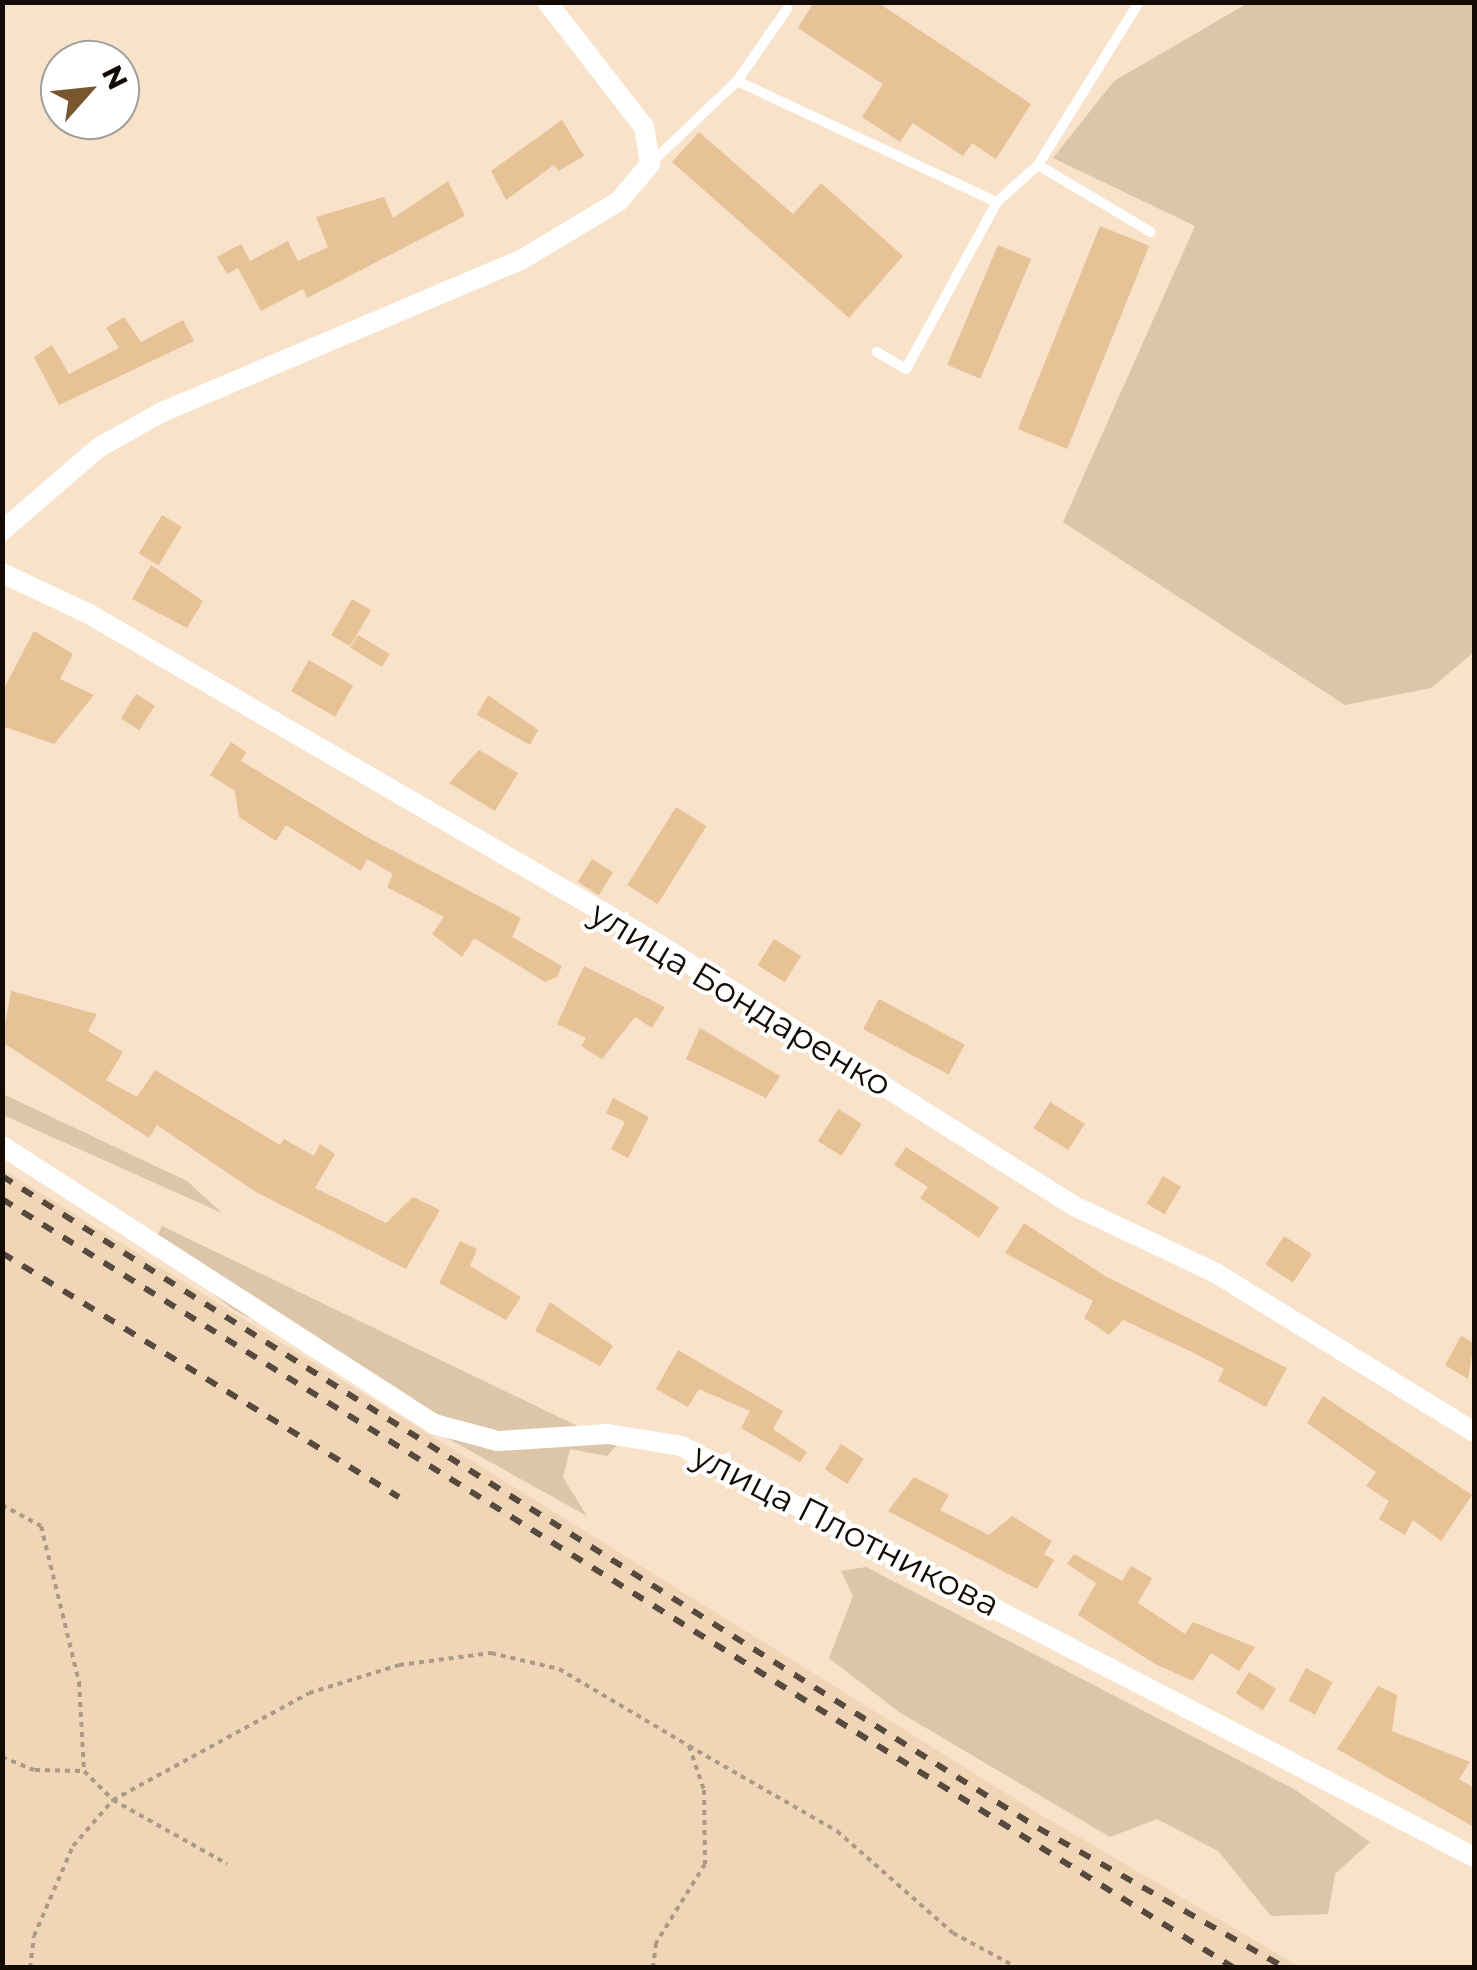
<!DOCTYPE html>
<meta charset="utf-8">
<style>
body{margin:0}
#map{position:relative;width:1477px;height:1970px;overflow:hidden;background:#f8e2c9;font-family:Montserrat,sans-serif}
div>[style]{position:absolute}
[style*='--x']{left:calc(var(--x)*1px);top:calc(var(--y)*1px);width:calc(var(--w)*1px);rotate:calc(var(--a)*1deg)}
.built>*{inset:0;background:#f0d5b6}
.green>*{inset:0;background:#dcc5a9}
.building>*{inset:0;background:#e7c297;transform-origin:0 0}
.path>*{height:4px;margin-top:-2px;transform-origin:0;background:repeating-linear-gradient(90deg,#ab9a87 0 5px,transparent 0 10px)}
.lane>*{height:10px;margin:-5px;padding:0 5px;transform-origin:5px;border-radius:5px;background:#fff}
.street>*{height:20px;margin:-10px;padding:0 10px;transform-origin:10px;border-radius:10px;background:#fff}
.rail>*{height:6px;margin-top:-3px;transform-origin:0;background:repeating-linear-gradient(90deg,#564a3e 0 12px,transparent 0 24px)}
span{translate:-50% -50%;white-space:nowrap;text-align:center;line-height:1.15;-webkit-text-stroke:8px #fff;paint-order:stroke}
.street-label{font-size:35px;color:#130c05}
.frame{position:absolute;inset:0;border:5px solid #130c05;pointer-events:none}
.north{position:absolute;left:40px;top:40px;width:100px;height:100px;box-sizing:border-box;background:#fff;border:2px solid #a19e9b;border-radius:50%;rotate:63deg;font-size:28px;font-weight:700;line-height:40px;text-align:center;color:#130c05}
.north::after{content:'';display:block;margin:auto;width:35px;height:45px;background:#78572e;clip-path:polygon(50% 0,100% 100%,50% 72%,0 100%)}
</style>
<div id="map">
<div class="built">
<i style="clip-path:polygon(2px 1169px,1043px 1816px,1300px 1967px,3px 1967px)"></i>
</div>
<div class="green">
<i style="clip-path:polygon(1248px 3px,1474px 3px,1474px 652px,1431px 688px,1345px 705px,1063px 522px,1195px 226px,1053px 158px,1114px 81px)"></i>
<i style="clip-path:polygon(3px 1094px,187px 1181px,222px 1213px,3px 1115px)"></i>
<i style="clip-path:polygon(162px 1226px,617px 1445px,607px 1456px,570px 1449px,563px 1477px,587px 1516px,404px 1414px,327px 1355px,234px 1310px,152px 1247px)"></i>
<i style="clip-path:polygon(866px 1567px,1294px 1789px,1370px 1842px,1335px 1874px,1328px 1914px,1271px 1916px,1218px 1851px,1157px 1819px,1110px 1837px,899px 1712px,829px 1658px,853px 1596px,841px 1571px)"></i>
</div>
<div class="building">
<i style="clip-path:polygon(814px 2px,877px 2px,1031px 104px,996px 159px,972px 143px,963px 156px,913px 123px,900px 142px,862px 117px,883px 84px,798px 28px)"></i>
<i style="clip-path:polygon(562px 120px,584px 156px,558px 171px,554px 165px,506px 200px,491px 171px)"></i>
<i style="clip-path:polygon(699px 132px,793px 214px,821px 183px,903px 256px,849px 318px,672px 162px)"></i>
<i style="clip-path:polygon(448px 181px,465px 216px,307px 298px,303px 289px,261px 311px,238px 268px,227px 274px,217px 257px,241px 244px,250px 261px,288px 241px,298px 261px,328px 247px,316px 217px,384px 197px,393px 218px)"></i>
<i style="left:1100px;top:226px;width:53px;height:219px;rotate:22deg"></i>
<i style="left:998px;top:245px;width:36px;height:130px;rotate:23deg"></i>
<i style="clip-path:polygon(124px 317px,141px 342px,183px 320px,194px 341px,59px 405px,34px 357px,52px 345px,69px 374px,119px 348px,106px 328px)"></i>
<i style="left:162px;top:515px;width:23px;height:45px;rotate:31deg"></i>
<i style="clip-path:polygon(151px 565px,203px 601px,187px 628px,132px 599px)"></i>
<i style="left:352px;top:599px;width:22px;height:42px;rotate:30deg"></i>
<i style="clip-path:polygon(34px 631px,73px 654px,60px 679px,94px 695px,54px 744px,2px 726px,2px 692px)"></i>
<i style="left:358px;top:635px;width:37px;height:15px;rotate:31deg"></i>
<i style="left:309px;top:660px;width:51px;height:36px;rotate:30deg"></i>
<i style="left:136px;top:694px;width:22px;height:29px;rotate:32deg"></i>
<i style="clip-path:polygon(488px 695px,538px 730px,530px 745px,477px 715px)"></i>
<i style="clip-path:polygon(231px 742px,246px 752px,241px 761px,365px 836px,521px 918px,512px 937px,562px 966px,557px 977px,545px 982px,474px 938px,462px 957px,432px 934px,444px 917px,387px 887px,393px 874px,367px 859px,361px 871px,286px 825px,276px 841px,239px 817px,235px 791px,210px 775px)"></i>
<i style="clip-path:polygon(479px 750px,518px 773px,495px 811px,449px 783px)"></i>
<i style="left:676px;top:807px;width:36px;height:92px;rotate:32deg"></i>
<i style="left:592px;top:859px;width:25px;height:27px;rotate:32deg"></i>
<i style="left:774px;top:939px;width:32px;height:31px;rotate:32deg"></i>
<i style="clip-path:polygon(584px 966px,665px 1007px,652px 1028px,635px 1017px,602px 1059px,581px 1046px,586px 1038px,557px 1024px)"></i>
<i style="clip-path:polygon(11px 991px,97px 1014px,88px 1031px,123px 1052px,106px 1080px,137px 1097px,155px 1070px,280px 1145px,284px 1139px,314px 1156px,320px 1144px,335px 1154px,315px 1188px,386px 1223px,413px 1197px,440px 1210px,406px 1269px,256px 1192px,157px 1125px,149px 1138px,2px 1042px)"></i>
<i style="left:879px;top:999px;width:97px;height:34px;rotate:28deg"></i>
<i style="clip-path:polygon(700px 1028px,780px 1076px,766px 1098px,686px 1059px)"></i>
<i style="clip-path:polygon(613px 1098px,649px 1117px,628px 1158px,611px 1149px,625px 1122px,606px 1113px)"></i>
<i style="left:1050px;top:1102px;width:41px;height:31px;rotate:32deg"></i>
<i style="left:838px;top:1109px;width:28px;height:38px;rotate:32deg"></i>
<i style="clip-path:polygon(906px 1147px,999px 1207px,979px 1238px,920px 1198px,928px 1187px,894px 1165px)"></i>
<i style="left:1163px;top:1176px;width:21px;height:32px;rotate:31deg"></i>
<i style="clip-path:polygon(1024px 1223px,1105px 1276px,1287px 1368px,1266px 1407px,1218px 1381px,1224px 1369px,1194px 1353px,1123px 1320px,1109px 1335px,1084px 1318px,1093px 1301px,1005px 1253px)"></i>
<i style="left:1284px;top:1236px;width:33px;height:34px;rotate:33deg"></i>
<i style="clip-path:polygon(460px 1241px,477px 1249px,470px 1266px,521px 1297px,506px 1320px,439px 1283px)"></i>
<i style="clip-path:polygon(550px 1302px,613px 1346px,600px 1366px,535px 1331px)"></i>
<i style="clip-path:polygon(1461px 1336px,1474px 1343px,1468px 1379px,1445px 1365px)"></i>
<i style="clip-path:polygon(678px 1350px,783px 1411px,773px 1429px,807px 1452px,800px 1462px,741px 1428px,750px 1411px,699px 1389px,688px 1407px,656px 1389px)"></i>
<i style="clip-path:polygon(1323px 1396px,1472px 1495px,1441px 1541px,1413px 1520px,1405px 1535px,1379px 1519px,1389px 1501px,1366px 1486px,1376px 1472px,1307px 1423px)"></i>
<i style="left:841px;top:1444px;width:27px;height:30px;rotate:33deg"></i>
<i style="clip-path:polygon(914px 1477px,949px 1495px,940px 1510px,989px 1535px,1012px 1516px,1052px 1541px,1044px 1554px,1054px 1560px,1037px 1589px,888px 1511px)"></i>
<i style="clip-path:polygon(1074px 1554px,1122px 1581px,1131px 1566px,1152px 1578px,1138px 1603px,1185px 1634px,1193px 1622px,1255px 1647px,1239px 1671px,1211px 1653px,1193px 1681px,1155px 1664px,1078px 1615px,1096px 1583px,1067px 1564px)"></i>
<i style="left:1306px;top:1668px;width:30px;height:37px;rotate:28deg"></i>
<i style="left:1249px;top:1672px;width:32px;height:25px;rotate:32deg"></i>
<i style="clip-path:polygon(1378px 1686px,1397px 1695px,1392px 1731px,1470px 1762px,1459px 1779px,1474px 1788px,1474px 1827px,1337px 1749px)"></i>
</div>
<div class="path">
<i style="--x:2;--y:1505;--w:44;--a:28.3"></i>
<i style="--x:41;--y:1526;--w:161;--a:76.3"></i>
<i style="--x:79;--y:1682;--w:89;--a:86.8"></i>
<i style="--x:84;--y:1771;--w:41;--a:45"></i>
<i style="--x:113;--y:1800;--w:131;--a:29.3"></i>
<i style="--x:689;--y:1746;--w:171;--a:29.9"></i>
<i style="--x:837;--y:1831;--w:154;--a:41.3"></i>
<i style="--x:953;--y:1933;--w:74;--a:28.3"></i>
<i style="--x:2;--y:1757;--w:35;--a:22"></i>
<i style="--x:35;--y:1770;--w:49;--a:1.2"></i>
<i style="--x:30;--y:1968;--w:32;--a:-83"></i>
<i style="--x:34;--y:1936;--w:98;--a:-66.6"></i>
<i style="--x:73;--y:1846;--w:61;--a:-49"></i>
<i style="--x:113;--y:1800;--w:223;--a:-28.6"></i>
<i style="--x:309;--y:1693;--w:94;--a:-17.3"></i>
<i style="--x:399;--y:1665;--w:93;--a:-7.4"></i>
<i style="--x:491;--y:1653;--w:70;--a:13.2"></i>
<i style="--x:559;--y:1669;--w:151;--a:30.6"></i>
<i style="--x:689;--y:1746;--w:46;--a:71.2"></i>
<i style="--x:704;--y:1790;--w:74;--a:89.2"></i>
<i style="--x:705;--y:1864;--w:93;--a:121.8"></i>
<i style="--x:656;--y:1943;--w:25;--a:97"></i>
</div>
<div class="lane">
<i style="--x:737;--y:81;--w:287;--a:25"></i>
<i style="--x:997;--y:202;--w:190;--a:118.6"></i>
<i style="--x:906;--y:369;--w:34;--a:-150"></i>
<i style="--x:651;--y:163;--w:119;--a:-43.6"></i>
<i style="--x:737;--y:81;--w:88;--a:-55.2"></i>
<i style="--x:1038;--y:165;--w:131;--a:30.7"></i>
<i style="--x:997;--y:202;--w:55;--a:-42.1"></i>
<i style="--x:1038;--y:165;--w:192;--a:-58.2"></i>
</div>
<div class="street">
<i style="--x:2;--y:531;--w:127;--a:-40.8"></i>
<i style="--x:98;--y:448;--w:71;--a:-29.4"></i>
<i style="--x:160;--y:413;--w:392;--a:-23"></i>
<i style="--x:521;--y:260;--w:114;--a:-31"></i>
<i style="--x:619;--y:201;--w:48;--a:-50"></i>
<i style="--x:650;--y:164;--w:37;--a:-99"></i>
<i style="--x:644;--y:127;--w:158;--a:-127.8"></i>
<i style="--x:2;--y:573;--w:96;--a:25.2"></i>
<i style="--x:89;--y:614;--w:658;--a:30.11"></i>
<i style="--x:658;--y:944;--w:489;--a:32.2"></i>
<i style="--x:1072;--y:1205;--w:157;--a:25.3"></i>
<i style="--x:1214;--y:1272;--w:305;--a:31.6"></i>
<i style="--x:2;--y:1146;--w:514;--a:32.76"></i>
<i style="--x:434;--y:1424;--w:66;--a:14.9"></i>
<i style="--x:498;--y:1441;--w:110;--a:-3.6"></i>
<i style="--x:608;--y:1434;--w:74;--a:9.3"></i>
<i style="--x:681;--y:1446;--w:893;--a:27.4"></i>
</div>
<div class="rail">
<i style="--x:2;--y:1176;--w:1224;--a:32.18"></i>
<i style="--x:1038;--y:1828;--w:284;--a:29.5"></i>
<i style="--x:2;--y:1199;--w:1452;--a:31.97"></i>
<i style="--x:2;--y:1253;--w:466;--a:31.6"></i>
</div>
<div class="street-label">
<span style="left:741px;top:999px;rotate:31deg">улица Бондаренко</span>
<span style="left:846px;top:1530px;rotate:27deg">улица Плотникова</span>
</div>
<div class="frame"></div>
<div class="north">N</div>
</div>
